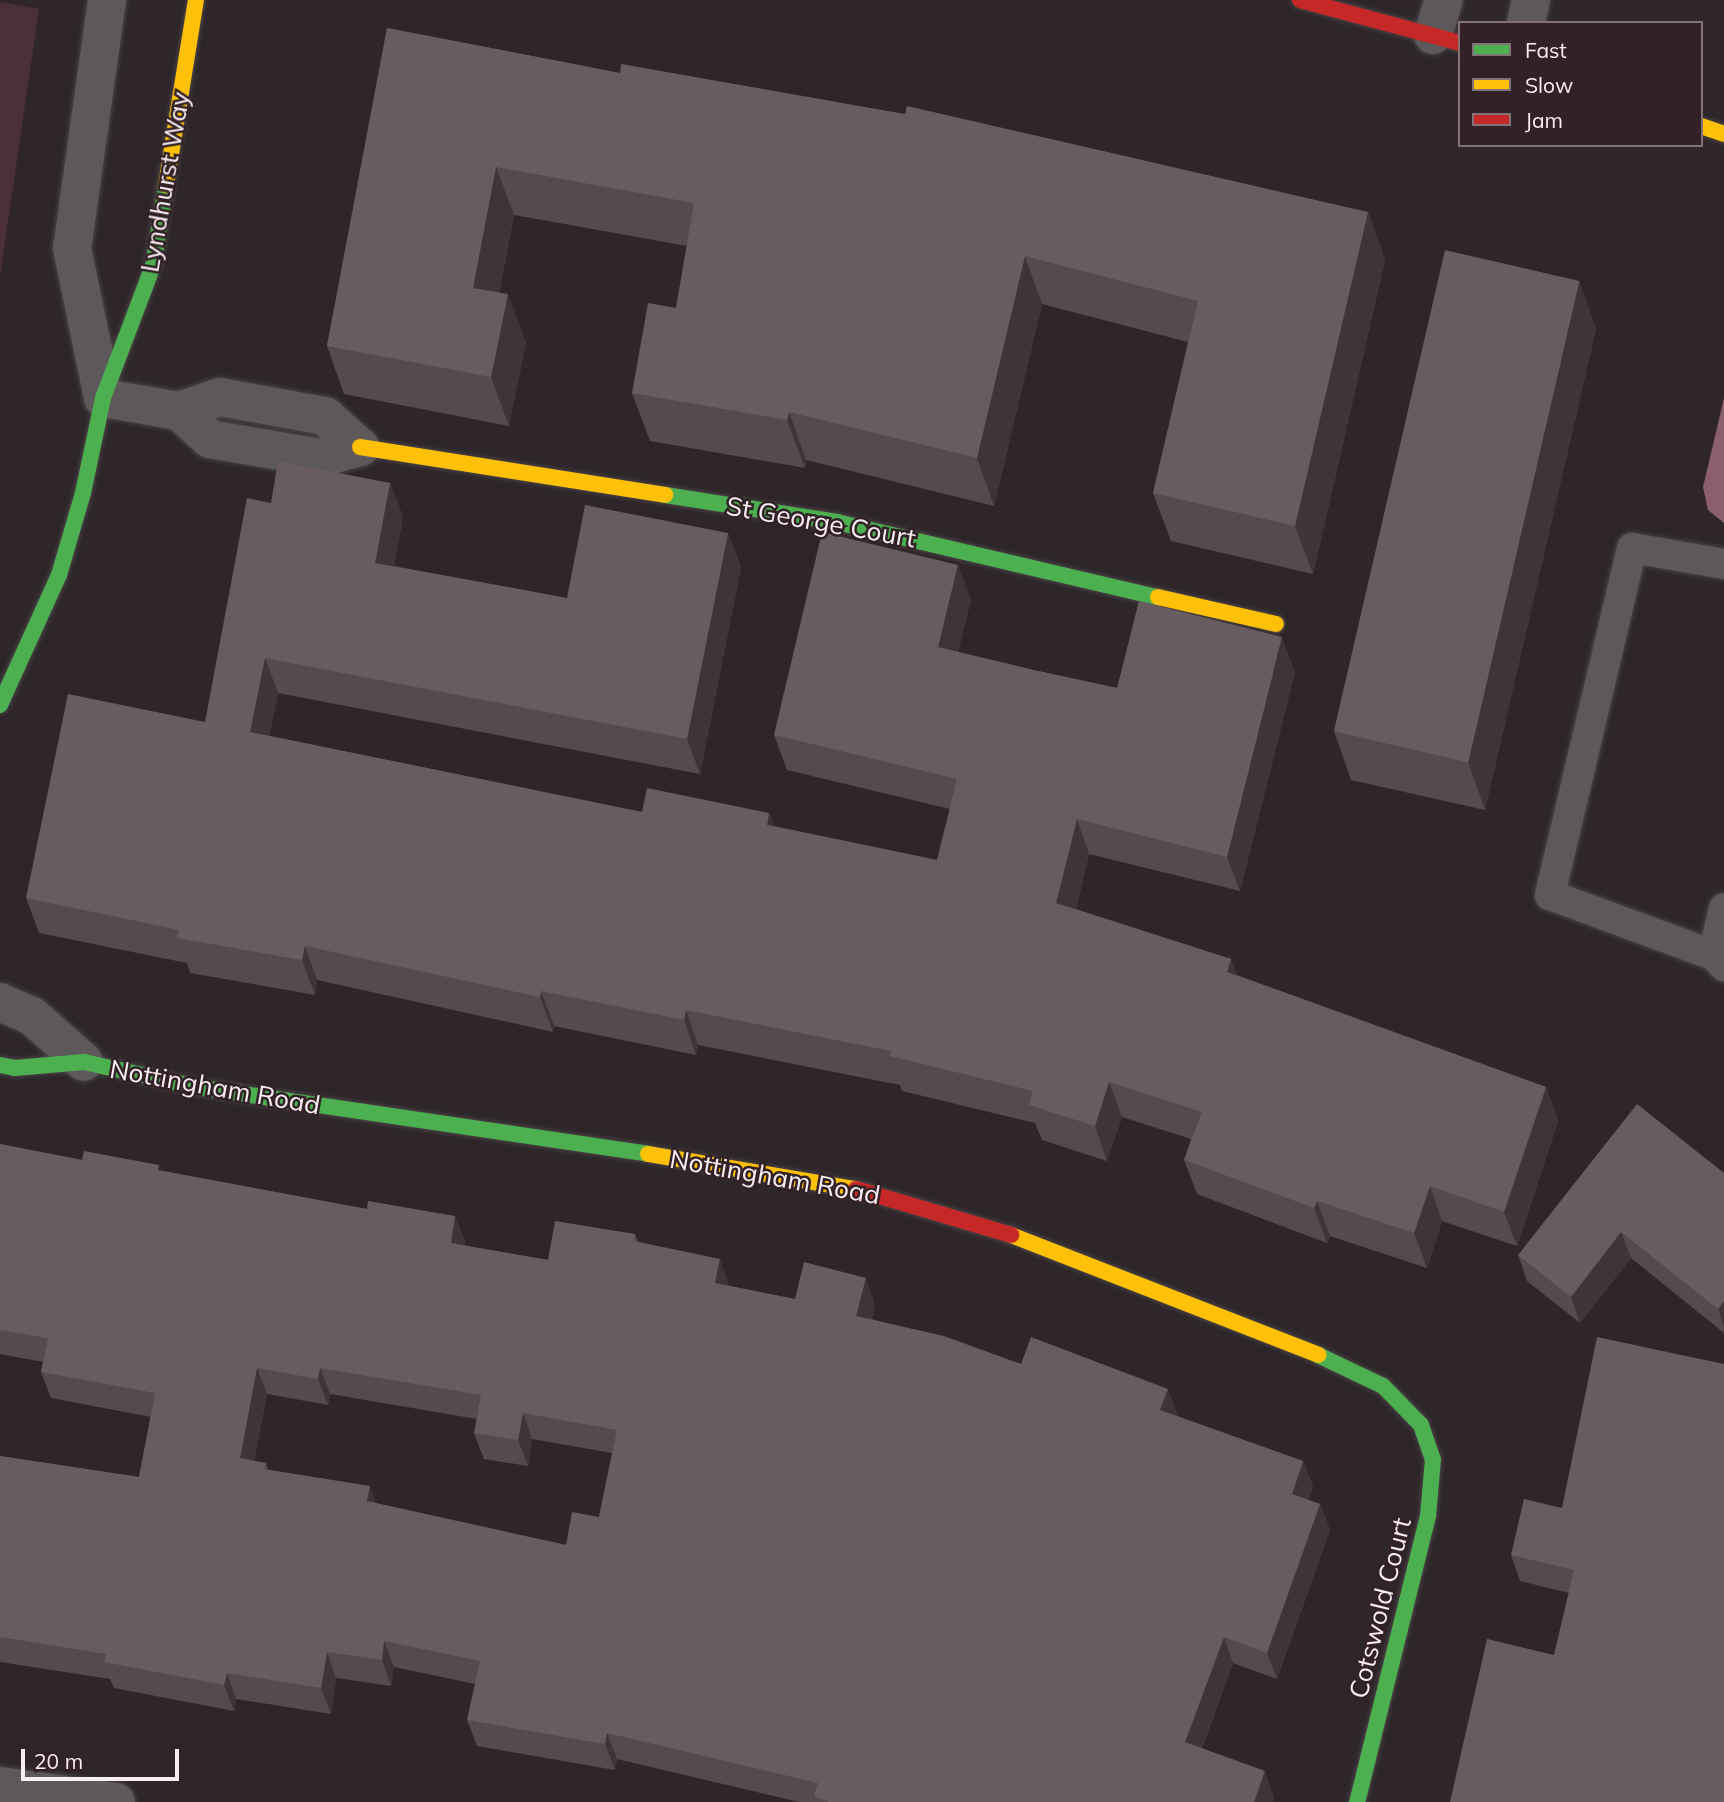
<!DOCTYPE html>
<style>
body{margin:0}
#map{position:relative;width:1724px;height:1802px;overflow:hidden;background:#2e2629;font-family:Mulish,sans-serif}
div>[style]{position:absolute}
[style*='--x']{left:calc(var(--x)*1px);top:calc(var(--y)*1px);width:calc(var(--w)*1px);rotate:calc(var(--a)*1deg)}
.green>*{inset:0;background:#4b3039}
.water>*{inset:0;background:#8b5f70}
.roads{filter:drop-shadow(0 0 2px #494345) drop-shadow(0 0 2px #494345)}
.lane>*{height:30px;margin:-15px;padding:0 15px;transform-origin:15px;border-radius:15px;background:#5d595a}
.street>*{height:38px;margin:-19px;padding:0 19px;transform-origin:19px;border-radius:19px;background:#5d595a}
.fast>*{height:16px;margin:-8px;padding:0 8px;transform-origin:8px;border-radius:8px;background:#4caf50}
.slow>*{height:16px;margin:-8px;padding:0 8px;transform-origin:8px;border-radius:8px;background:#ffc107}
.jam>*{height:16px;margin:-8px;padding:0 8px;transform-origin:8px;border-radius:8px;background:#c62828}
.wall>*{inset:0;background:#574a4f}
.shaded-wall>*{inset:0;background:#3f3439}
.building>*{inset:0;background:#685c60;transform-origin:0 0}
span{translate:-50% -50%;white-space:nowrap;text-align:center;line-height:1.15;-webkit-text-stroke:5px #322228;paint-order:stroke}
.street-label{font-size:26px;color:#f8edf0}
.legend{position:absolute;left:1458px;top:21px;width:245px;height:126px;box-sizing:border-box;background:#322228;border:2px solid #817378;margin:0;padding:9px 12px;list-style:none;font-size:21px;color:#f8edf0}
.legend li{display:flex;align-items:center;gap:14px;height:35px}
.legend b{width:35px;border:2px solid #817378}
.scale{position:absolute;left:21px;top:1749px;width:158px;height:32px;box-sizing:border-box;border:4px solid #f8edf0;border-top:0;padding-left:9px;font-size:21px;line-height:24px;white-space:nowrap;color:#f8edf0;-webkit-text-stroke:5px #322228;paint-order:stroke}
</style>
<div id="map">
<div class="green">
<i style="clip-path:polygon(0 2px,39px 9px,0 276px)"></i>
</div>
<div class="water">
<i style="clip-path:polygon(1724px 398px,1724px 523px,1708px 510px,1703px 487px)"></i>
</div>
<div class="roads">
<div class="lane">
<i style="--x:1724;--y:564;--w:93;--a:-170.1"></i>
<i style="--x:1632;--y:548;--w:357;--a:103.3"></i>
<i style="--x:1550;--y:895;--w:174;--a:20.2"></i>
<i style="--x:1713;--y:955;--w:16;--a:45"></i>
<i style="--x:1713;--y:955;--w:48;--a:-76.8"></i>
</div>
<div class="street">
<i style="--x:107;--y:0;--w:250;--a:98"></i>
<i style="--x:72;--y:248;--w:153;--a:78.3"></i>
<i style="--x:103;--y:398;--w:77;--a:9.7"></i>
<i style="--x:1526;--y:23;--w:24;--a:-78"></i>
<i style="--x:1433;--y:35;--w:37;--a:-73"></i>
<i style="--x:220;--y:397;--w:107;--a:10.3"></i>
<i style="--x:325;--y:416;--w:47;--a:41.5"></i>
<i style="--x:360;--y:447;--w:41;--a:164.6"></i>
<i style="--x:320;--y:458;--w:112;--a:-170.2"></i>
<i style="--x:210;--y:439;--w:42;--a:-137.9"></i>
<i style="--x:179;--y:411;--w:43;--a:-18.9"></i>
<i style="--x:0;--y:1002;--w:35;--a:24"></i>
<i style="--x:32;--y:1016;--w:69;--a:41.5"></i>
<i style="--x:0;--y:1786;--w:117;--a:7.9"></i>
</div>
<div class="fast">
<i style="--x:665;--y:495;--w:174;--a:8.9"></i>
<i style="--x:837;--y:522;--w:330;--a:13.2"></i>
<i style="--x:0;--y:705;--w:143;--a:-65.6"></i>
<i style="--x:59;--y:575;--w:85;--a:-73.7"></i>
<i style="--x:83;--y:493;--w:97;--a:-78.1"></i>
<i style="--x:103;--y:398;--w:141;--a:-69.3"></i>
<i style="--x:153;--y:266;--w:82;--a:-80.9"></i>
<i style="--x:0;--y:1065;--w:15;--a:11"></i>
<i style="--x:15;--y:1068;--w:69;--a:-5"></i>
<i style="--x:84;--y:1062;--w:115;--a:12.6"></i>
<i style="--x:196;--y:1087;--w:457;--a:8.4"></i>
<i style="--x:1318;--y:1355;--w:72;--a:25.5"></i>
<i style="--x:1383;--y:1386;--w:54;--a:45.7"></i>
<i style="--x:1421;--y:1425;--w:36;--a:71"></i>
<i style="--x:1433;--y:1459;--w:57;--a:95"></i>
<i style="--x:1428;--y:1516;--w:295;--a:103.9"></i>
</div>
<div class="slow">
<i style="--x:1701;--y:126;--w:24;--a:19"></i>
<i style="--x:166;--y:185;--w:187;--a:-80.8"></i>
<i style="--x:360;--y:447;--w:309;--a:8.9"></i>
<i style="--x:1158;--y:597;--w:121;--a:12.9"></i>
<i style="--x:648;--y:1154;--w:211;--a:9.6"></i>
<i style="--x:1011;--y:1235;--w:330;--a:21.3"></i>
</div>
<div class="jam">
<i style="--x:1300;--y:0;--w:166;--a:15"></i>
<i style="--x:856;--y:1189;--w:162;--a:16.5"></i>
</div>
</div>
<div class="wall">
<i style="clip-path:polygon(387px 28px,620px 73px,1368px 212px,1385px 260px,1313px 574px,1171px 541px,1153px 493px,1188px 342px,1042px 304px,994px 506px,806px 460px,805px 468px,650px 441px,632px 393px,676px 308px,687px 246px,514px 215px,499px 293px,526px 342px,509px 426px,344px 394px,327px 346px)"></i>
<i style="clip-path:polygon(1579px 281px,1596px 329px,1485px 810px,1351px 780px,1334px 731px)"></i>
<i style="clip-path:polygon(390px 483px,403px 517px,394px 566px,567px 598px,728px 533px,741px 567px,700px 774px,278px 693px,269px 736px,642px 812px,769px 813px,774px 826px,937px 860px,950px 809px,787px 770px,774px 735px,971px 599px,958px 652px,1038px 671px,1117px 688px,1295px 672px,1240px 891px,1089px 854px,1076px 909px,1231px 959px,1237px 975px,1546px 1087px,1558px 1121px,1517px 1246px,1442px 1221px,1427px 1268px,1330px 1236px,1327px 1243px,1197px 1194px,1184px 1160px,1191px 1139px,1122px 1117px,1107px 1161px,1042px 1140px,1035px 1123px,902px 1091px,900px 1085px,698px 1045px,696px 1055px,554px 1026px,553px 1032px,317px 980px,315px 995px,190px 973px,187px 963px,39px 933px,26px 898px,205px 722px,271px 503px)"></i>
<i style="clip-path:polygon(evenodd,0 1144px,82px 1160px,161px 1171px,367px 1209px,455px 1216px,465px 1242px,464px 1246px,548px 1260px,635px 1234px,638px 1242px,729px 1286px,795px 1299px,875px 1304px,872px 1319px,1021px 1364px,1178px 1415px,1177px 1416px,1303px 1461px,1313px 1487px,1308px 1500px,1320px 1504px,1330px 1530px,1277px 1679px,1233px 1663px,1202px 1748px,1274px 1797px,1272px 1802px,799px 1802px,617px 1759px,615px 1770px,477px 1746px,467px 1720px,475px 1684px,394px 1667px,391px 1686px,336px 1678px,331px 1714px,236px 1699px,234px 1711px,114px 1688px,110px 1679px,0 1662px,0 1456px,139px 1477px,151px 1417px,51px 1398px,41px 1372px,43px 1362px,0 1354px,0 1144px,267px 1394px,328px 1405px,330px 1394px,477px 1419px,474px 1433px,484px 1459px,528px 1466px,532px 1439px,612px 1453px,599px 1517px,566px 1545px,376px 1504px,268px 1470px,266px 1463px,254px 1461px,267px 1394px)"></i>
<i style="clip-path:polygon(1724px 1173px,1724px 1333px,1631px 1258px,1580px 1323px,1527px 1281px,1518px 1255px)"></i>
<i style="clip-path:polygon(1724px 1364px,1554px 1655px,1569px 1593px,1520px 1581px,1511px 1555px,1562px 1508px)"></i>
</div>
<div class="shaded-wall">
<i style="clip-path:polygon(496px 167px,514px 215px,490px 336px,473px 288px)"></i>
<i style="clip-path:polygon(1368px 212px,1385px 260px,1313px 574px,1295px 526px)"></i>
<i style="clip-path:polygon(1025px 256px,1042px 304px,994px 506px,977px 458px)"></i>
<i style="clip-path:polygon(1579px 281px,1596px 329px,1485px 810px,1468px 762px)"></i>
<i style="clip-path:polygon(508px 294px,526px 342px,509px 426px,491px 377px)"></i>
<i style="clip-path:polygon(789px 412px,806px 460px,805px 468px,787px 420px)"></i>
<i style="clip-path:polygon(390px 483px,403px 517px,388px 598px,375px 563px)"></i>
<i style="clip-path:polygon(728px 533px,741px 567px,700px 774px,687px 739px)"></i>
<i style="clip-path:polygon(958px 565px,971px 599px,951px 682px,938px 647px)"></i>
<i style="clip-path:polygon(1282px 637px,1295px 672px,1240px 891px,1227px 857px)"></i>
<i style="clip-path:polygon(265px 658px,278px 693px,263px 766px,250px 732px)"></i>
<i style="clip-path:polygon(769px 813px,782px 848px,767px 825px)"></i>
<i style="clip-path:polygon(1077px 819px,1089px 854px,1069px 937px,1056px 903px)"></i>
<i style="clip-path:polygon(305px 946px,317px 980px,315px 995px,302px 960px)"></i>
<i style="clip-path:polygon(1231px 959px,1244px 994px,1227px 972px)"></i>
<i style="clip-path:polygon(541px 991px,554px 1026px,553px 1032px,540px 997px)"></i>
<i style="clip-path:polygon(686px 1010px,698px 1045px,696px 1055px,684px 1020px)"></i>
<i style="clip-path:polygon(1109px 1082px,1122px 1117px,1107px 1161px,1095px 1126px)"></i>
<i style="clip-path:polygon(1546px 1087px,1558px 1121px,1517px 1246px,1504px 1212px)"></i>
<i style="clip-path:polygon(1430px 1186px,1442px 1221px,1427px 1268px,1414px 1233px)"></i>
<i style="clip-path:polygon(1317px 1201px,1330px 1236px,1327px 1243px,1314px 1208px)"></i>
<i style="clip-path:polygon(455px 1216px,465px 1242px,460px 1269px,451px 1243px)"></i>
<i style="clip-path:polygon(1621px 1232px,1631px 1258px,1580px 1323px,1571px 1297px)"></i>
<i style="clip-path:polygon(720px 1259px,729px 1285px,724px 1309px,715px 1283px)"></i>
<i style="clip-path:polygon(866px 1278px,875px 1304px,866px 1342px,856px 1316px)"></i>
<i style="clip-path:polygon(1724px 1301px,1724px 1327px,1718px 1309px)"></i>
<i style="clip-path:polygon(257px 1368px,267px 1394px,250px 1484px,240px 1458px)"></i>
<i style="clip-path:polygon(320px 1368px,330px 1394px,328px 1405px,318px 1379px)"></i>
<i style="clip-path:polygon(1168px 1389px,1178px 1415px,1170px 1436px,1160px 1410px)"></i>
<i style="clip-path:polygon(523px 1413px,532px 1439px,528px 1466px,518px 1440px)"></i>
<i style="clip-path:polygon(1303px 1461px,1313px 1487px,1302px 1520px,1292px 1494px)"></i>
<i style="clip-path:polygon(370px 1486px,379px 1512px,367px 1501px)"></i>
<i style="clip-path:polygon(1320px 1504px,1330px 1530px,1277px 1679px,1267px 1653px)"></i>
<i style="clip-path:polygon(1224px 1637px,1233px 1663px,1194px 1768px,1185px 1742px)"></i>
<i style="clip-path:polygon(384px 1641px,394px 1667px,391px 1686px,382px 1660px)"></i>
<i style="clip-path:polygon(327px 1652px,336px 1678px,331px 1714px,321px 1688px)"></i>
<i style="clip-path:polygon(227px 1673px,236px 1699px,234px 1711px,224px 1685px)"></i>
<i style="clip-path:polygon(607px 1733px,617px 1759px,615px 1770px,605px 1744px)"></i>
<i style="clip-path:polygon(1265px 1771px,1274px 1797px,1272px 1802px,1254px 1802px)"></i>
</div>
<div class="building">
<i style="clip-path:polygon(387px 28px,620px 73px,621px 64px,905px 114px,907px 106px,1368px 212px,1295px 526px,1153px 493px,1198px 301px,1025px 256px,977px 458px,789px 412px,787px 420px,632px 393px,648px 303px,676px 308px,694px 203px,496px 167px,473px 288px,508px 294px,491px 377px,327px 346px)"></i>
<i style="left:1445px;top:250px;width:138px;height:494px;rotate:13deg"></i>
<i style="clip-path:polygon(278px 461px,390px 483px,375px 563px,567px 598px,585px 505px,728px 533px,687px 739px,265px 658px,250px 732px,642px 812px,647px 788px,769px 813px,767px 825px,937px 860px,957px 779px,774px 735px,822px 532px,958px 565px,938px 647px,1038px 671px,1117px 688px,1139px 601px,1282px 637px,1227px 857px,1077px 819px,1056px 903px,1231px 959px,1227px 972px,1546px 1087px,1504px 1212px,1430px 1186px,1414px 1233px,1317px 1201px,1314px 1208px,1184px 1160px,1202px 1112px,1109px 1082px,1095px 1126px,1029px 1105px,1033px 1091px,890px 1056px,891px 1051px,686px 1010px,684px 1020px,541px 991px,540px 997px,305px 946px,302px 960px,177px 938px,179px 930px,26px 898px,68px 694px,205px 722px,247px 498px,271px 503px)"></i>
<i style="clip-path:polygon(1637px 1104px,1724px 1173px,1724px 1301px,1718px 1309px,1621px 1232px,1571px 1297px,1518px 1255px)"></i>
<i style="clip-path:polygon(evenodd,0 1144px,82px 1160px,84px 1151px,159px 1165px,158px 1170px,367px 1209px,368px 1201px,455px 1216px,451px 1243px,548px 1260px,555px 1221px,635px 1234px,634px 1241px,720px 1259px,715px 1283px,795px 1299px,804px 1262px,866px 1278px,856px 1316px,944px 1336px,1021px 1364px,1031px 1337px,1168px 1389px,1160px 1410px,1303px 1461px,1292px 1494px,1320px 1504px,1267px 1653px,1224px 1637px,1185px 1742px,1265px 1771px,1254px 1802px,829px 1802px,814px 1796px,818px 1783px,607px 1733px,605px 1744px,467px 1720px,480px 1661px,384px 1641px,382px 1660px,327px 1652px,321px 1688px,227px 1673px,224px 1685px,104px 1662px,106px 1654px,0 1637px,0 1456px,139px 1477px,155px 1393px,41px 1372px,48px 1338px,0 1330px,0 1144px,257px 1368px,318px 1379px,320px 1368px,481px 1395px,474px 1433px,518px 1440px,523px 1413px,617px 1430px,599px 1517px,572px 1512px,566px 1545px,367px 1501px,370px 1486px,264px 1469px,266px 1463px,240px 1458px,257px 1368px)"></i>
<i style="clip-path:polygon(1597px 1337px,1724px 1364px,1724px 1802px,1450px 1802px,1487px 1639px,1554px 1655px,1574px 1570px,1511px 1555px,1524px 1499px,1562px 1508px)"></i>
</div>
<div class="street-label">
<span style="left:165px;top:182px;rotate:-80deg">Lyndhurst Way</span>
<span style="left:821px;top:522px;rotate:10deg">St George Court</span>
<span style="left:215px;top:1087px;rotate:10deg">Nottingham Road</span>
<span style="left:775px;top:1177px;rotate:10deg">Nottingham Road</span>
<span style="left:1380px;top:1608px;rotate:-76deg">Cotswold Court</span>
</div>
<ul class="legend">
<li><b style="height:9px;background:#4caf50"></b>Fast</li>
<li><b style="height:9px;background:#ffc107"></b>Slow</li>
<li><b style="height:9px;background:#c62828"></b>Jam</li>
</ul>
<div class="scale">20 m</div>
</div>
